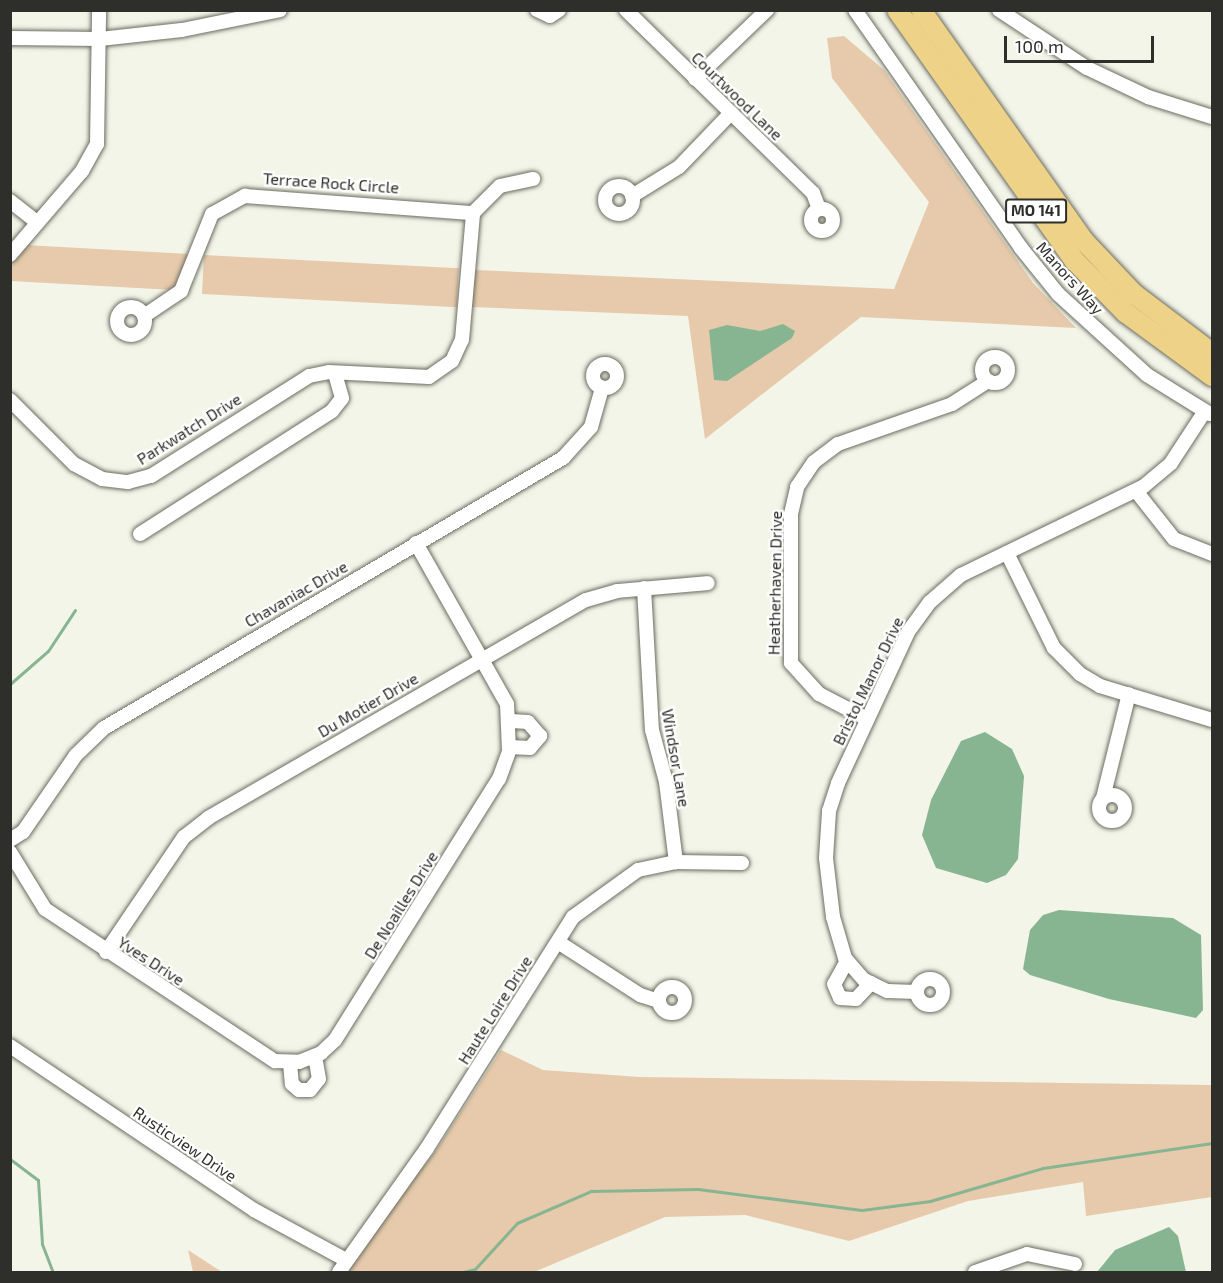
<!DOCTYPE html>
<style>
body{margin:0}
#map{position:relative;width:1223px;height:1283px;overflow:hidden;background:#f4f5e9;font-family:"Exo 2",sans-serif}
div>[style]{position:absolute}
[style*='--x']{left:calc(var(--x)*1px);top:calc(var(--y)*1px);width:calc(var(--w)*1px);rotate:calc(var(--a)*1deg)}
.green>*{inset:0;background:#e6caab;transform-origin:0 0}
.water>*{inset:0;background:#87b591}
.stream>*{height:3px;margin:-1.5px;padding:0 1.5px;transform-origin:1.5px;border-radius:1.5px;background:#87b591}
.roads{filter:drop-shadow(0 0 2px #6b6c61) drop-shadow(0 0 2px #6b6c61)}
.minor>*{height:14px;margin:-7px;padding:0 7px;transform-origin:7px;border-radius:7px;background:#fff}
.minor>.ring{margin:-7px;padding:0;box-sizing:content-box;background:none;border:14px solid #fff;border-radius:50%}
.highway>*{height:20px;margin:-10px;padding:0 10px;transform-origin:10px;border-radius:10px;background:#eed288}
span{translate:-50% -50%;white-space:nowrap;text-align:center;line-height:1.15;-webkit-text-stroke:4.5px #fff;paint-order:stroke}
.shield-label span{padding:2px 4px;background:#fff;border:2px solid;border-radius:4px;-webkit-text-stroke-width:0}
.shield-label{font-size:15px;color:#2e2f2a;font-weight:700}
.street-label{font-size:16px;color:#2e2f2a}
.frame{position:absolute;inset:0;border:12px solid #2e2f2a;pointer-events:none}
.scale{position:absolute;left:1004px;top:36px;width:150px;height:27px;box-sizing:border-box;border:3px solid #2e2f2a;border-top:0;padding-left:8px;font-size:18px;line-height:21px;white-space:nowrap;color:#2e2f2a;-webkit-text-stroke:4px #fff;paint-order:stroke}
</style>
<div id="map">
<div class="green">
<i style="clip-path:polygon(844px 36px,884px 70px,1033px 283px,1076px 328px,861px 317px,705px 439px,688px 316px,472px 307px,475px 270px,894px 289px,929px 202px,832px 78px,827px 38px)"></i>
<i style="clip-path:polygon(25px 245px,189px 254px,174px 290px,11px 281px,10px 264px)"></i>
<i style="left:204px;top:255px;width:255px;height:39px;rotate:3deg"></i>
<i style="clip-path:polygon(501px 1050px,543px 1070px,639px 1077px,1212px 1085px,1212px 1197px,1086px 1216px,1083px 1182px,968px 1201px,849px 1241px,745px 1215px,665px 1217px,534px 1272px,347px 1272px,367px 1237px,435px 1152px)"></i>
<i style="clip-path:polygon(188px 1250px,222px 1272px,193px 1272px)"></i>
</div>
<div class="water">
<i style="clip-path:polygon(783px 324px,795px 331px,792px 338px,727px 381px,714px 380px,709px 330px,727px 325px,760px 331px)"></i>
<i style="clip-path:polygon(985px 732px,1012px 749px,1024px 776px,1018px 859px,1006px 875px,987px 883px,936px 868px,922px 835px,931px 800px,961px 741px)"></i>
<i style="clip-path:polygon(1059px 910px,1173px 918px,1201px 935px,1203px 1010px,1196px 1018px,1109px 999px,1030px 975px,1023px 969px,1030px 930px,1043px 915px)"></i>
<i style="clip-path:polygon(1169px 1227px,1178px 1236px,1186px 1272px,1097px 1272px,1115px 1250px)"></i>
</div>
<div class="stream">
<i style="--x:10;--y:684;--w:50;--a:-41"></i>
<i style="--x:48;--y:651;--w:49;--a:-56.6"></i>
<i style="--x:10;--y:1159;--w:35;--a:37"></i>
<i style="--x:38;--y:1180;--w:64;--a:86.4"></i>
<i style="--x:42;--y:1244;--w:30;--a:69"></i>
<i style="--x:463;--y:1272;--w:12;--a:-14"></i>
<i style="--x:475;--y:1269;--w:62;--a:-47.6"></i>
<i style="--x:517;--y:1223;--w:81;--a:-23.4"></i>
<i style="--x:591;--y:1191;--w:107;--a:-1.1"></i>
<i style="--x:698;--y:1189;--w:165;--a:7.3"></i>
<i style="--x:862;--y:1210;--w:69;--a:-7.5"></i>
<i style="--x:930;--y:1201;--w:118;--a:-16.3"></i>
<i style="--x:1043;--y:1168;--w:171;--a:-8.4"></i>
</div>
<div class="roads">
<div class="minor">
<i style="--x:537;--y:10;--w:14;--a:25"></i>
<i style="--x:550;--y:16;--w:11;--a:-34"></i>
<i style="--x:626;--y:10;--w:262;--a:44.4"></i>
<i style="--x:813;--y:193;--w:17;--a:69"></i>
<i style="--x:855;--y:10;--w:290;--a:55.1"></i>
<i style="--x:1021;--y:248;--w:59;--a:51.2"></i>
<i style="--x:1058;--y:294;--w:120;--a:42.3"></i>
<i style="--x:1147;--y:375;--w:74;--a:31.8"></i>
<i style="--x:999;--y:10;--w:105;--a:33.4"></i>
<i style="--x:1087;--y:68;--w:68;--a:25.4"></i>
<i style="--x:1148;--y:97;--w:67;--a:17.4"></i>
<i style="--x:10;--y:38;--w:90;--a:0.6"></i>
<i style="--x:100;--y:39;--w:82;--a:-6.3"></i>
<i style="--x:182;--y:30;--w:100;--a:-11.5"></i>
<i style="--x:695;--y:79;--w:100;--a:-43.8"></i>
<i class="ring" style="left:605px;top:186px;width:14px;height:14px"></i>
<i style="--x:632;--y:196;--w:55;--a:-31.7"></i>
<i style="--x:679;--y:167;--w:75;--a:-46.1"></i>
<i style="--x:10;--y:201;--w:34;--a:38"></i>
<i class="ring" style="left:811px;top:209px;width:8px;height:8px"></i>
<i style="--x:10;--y:255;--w:111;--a:-49.4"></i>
<i style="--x:82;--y:171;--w:31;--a:-61"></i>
<i style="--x:97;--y:144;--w:134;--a:-89.1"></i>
<i class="ring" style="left:117px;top:307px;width:14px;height:14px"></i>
<i style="--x:144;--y:316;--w:45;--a:-34"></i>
<i style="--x:181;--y:291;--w:83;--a:-68.1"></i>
<i style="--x:212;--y:214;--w:38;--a:-29"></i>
<i style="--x:245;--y:196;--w:229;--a:4.3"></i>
<i class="ring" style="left:982px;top:357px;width:12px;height:12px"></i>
<i class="ring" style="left:593px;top:364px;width:10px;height:10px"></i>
<i style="--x:10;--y:400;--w:91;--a:45"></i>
<i style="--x:74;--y:464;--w:32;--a:28"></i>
<i style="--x:102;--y:479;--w:26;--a:7"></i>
<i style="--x:128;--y:482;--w:24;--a:-15"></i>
<i style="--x:151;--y:476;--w:187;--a:-32.3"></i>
<i style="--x:309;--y:376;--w:20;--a:-11"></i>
<i style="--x:329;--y:372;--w:100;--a:2.9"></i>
<i style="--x:429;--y:377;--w:28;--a:-35"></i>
<i style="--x:452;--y:361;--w:23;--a:-65"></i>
<i style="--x:462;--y:340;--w:127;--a:-85"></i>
<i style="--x:473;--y:213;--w:38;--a:-45"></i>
<i style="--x:500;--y:186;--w:34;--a:-12"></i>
<i style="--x:1136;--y:491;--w:61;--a:51.6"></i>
<i style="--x:1174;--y:539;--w:41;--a:21.5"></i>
<i style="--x:140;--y:534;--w:228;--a:-32.6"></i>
<i style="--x:332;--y:411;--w:16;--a:-52"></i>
<i style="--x:342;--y:398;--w:26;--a:-106"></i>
<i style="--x:1007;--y:553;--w:106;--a:63.7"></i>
<i style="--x:1054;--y:648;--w:37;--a:45"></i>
<i style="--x:1080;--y:674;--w:23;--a:31"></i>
<i style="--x:1100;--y:686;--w:117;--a:16.9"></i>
<i style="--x:644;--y:588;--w:142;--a:86.8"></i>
<i style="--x:652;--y:730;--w:54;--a:74.9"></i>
<i style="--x:666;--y:782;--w:81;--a:82.9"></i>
<i style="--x:867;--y:719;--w:54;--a:-152.5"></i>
<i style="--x:819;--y:694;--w:42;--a:-132.1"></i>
<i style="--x:791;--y:663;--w:149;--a:-90"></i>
<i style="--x:791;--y:514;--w:28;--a:-77"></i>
<i style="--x:797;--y:487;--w:30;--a:-56"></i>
<i style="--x:814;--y:462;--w:30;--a:-37"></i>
<i style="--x:838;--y:444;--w:121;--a:-19.3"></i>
<i style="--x:952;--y:404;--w:43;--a:-32.6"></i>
<i style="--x:510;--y:747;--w:20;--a:3"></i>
<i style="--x:530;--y:748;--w:16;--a:-50"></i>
<i style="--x:540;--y:736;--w:18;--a:-131"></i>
<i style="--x:528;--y:722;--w:17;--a:-177"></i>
<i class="ring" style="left:1099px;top:795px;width:12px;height:12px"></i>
<i style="--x:1103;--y:798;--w:107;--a:-76"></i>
<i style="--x:10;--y:840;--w:15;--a:-32"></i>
<i style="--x:23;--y:832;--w:93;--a:-55.5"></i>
<i style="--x:76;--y:755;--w:39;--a:-44"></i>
<i style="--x:104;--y:728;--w:533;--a:-30.47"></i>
<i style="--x:563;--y:458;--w:42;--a:-47.9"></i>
<i style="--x:591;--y:427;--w:41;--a:-74.2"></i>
<i style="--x:10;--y:852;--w:67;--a:58.4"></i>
<i style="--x:45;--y:909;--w:276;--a:33.5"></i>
<i style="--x:275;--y:1061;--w:24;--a:2"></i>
<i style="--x:299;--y:1062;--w:24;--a:-22"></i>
<i style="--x:321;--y:1053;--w:19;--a:-43"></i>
<i style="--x:335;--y:1040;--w:308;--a:-57.9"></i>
<i style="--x:499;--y:779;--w:30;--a:-70"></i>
<i style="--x:509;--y:751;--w:47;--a:-92.4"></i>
<i style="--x:507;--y:704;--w:185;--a:-119.5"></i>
<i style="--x:558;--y:942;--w:98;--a:32.9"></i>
<i style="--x:640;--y:995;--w:20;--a:18"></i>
<i style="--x:106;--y:952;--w:139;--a:-55.9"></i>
<i style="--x:184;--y:837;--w:31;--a:-38"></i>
<i style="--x:208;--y:818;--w:436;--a:-30"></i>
<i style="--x:586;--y:600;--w:32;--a:-16"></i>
<i style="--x:617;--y:591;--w:91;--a:-5"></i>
<i style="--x:847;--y:961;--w:26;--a:119"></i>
<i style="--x:834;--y:984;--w:15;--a:67"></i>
<i style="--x:840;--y:998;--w:16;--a:4"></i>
<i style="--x:856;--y:999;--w:22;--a:-47"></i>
<i class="ring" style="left:917px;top:979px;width:12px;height:12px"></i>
<i class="ring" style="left:659px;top:987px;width:12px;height:12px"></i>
<i style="--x:917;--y:992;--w:30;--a:-178"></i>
<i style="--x:887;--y:991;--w:25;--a:-154"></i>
<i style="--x:864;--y:980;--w:29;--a:-131"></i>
<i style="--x:845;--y:958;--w:43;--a:-106.3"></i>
<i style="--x:833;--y:917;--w:59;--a:-96.8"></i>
<i style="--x:826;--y:858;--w:47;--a:-86.3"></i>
<i style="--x:829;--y:811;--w:29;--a:-72"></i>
<i style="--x:838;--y:783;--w:166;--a:-65.1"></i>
<i style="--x:908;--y:632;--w:37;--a:-54"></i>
<i style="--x:930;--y:602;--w:41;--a:-41.1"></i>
<i style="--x:961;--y:575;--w:203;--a:-25.9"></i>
<i style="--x:1144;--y:486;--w:35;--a:-40"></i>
<i style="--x:1171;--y:463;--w:62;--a:-56.8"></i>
<i style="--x:10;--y:1046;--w:294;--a:33.9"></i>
<i style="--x:254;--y:1210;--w:105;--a:28.5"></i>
<i style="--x:290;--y:1063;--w:21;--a:85"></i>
<i style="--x:292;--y:1084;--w:9;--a:41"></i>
<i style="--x:299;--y:1090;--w:11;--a:0"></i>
<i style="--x:310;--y:1090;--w:14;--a:-51"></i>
<i style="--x:319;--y:1079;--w:23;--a:-100"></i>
<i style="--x:339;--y:1272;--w:152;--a:-54.6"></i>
<i style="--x:427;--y:1148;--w:273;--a:-57.7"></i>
<i style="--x:573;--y:917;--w:80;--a:-35.9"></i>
<i style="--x:638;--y:870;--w:39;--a:-12"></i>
<i style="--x:676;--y:862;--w:66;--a:0.9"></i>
<i style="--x:975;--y:1272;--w:55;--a:-19.1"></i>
<i style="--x:1027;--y:1254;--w:49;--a:11.8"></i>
</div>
<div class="highway">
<i style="--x:897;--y:10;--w:308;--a:54.7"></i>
<i style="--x:1075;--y:261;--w:73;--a:45.6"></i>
<i style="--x:1126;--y:313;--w:107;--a:36.2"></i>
<i style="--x:921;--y:10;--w:283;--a:54.8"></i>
<i style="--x:1084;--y:241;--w:73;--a:46.7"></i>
<i style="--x:1134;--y:294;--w:98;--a:37.1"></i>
</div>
</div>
<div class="shield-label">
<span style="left:1036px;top:211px">MO 141</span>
</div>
<div class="street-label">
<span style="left:737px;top:96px;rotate:44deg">Courtwood Lane</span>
<span style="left:331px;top:183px;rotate:4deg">Terrace Rock Circle</span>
<span style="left:1070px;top:278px;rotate:48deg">Manors Way</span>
<span style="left:189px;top:429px;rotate:-32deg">Parkwatch Drive</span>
<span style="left:775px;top:583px;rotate:-89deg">Heatherhaven Drive</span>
<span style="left:296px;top:594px;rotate:-30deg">Chavaniac Drive</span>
<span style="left:868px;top:681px;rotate:-64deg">Bristol Manor Drive</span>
<span style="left:368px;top:705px;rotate:-30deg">Du Motier Drive</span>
<span style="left:676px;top:758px;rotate:80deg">Windsor Lane</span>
<span style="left:401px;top:905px;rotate:-58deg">De Noailles Drive</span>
<span style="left:151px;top:961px;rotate:33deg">Yves Drive</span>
<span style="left:495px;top:1010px;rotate:-58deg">Haute Loire Drive</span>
<span style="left:185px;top:1144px;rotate:34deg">Rusticview Drive</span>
</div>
<div class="frame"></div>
<div class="scale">100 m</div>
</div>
